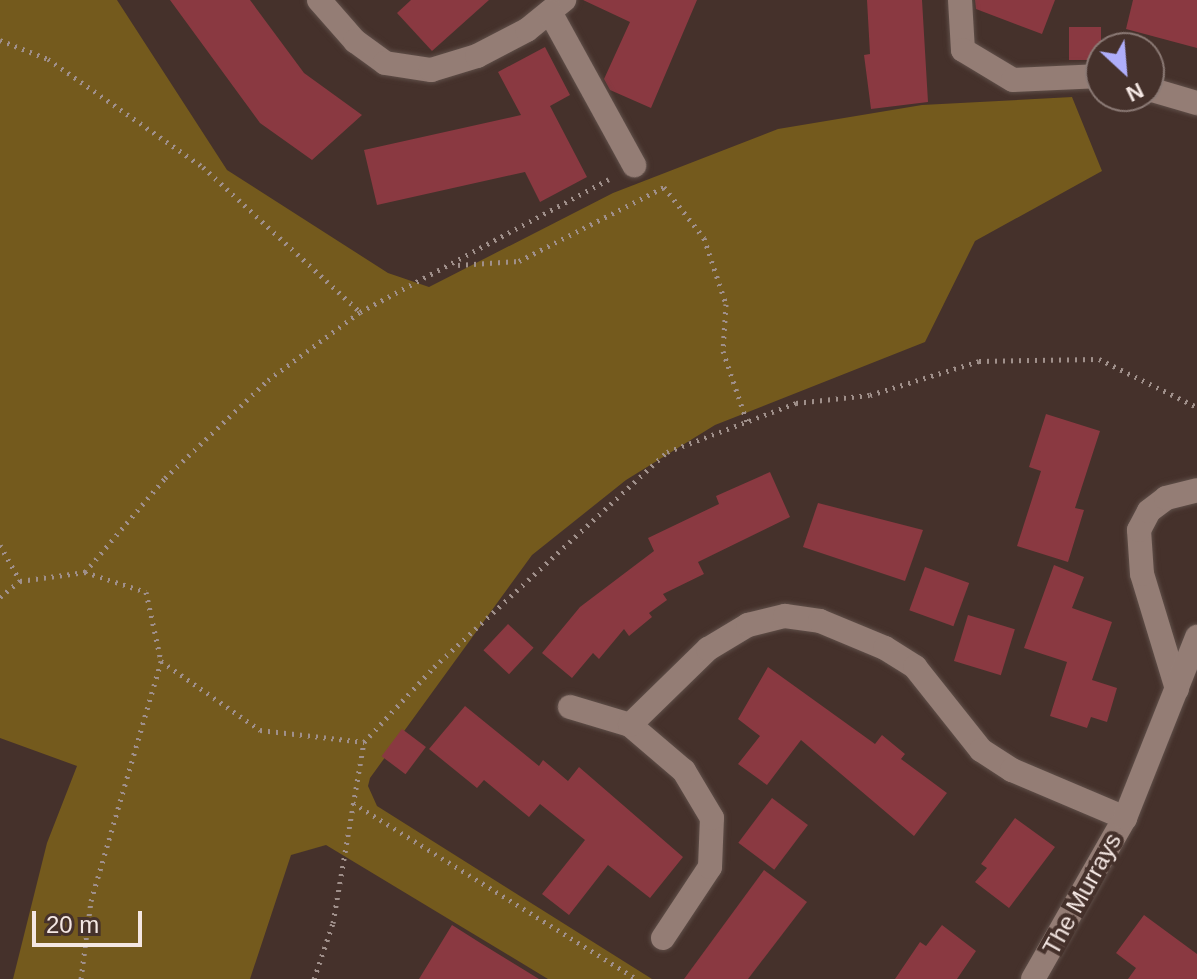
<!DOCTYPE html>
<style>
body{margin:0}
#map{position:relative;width:1197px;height:979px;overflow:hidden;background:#45312b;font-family:Helvetica,sans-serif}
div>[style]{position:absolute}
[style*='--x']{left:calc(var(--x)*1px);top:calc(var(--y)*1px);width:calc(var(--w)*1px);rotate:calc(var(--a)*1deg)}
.green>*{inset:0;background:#745a1d}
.building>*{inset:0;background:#8a3941;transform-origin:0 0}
.path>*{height:5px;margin-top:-2.5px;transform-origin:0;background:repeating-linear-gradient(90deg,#a0908b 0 2px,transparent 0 8px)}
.roads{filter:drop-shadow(0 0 2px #5f4f49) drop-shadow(0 0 2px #5f4f49)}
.minor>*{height:24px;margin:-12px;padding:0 12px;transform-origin:12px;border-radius:12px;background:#947d75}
span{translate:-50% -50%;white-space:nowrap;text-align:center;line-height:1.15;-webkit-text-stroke:8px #45312b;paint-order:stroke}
.street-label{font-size:24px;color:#f4e7e3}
.north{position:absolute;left:1085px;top:32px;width:80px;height:80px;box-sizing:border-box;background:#45312b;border:2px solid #8b7a75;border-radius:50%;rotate:154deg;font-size:22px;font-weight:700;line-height:32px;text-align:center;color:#f4e7e3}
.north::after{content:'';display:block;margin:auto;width:28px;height:36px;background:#afaefa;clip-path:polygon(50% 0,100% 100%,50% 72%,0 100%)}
.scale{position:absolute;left:32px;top:911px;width:110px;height:36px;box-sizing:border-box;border:4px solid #f4e7e3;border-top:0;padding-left:10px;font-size:24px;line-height:28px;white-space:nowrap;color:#f4e7e3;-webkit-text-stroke:6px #45312b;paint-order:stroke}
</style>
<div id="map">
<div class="green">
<i style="clip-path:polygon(0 0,117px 0,227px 170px,388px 273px,429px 287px,613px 193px,778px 129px,922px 105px,1072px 97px,1102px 171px,975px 241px,925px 342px,715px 425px,626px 480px,532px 555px,370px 778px,368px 786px,377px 806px,652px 979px,548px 979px,326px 845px,291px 855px,250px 979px,13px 979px,47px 843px,77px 766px,0 738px)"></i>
</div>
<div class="building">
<i style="clip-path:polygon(170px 0,250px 0,304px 73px,362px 115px,312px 160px,260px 123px)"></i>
<i style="clip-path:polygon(411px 0,489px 0,432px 51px,397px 13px)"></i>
<i style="clip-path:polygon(583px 0,697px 0,651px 108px,610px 90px,604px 79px,630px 22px)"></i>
<i style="clip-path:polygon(867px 0,922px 0,928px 102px,871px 109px,864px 55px,870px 54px)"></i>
<i style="clip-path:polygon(975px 0,1055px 0,1042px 34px,976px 9px)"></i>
<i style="clip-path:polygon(1133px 0,1197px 0,1197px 48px,1126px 29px)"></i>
<i style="left:1101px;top:27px;width:33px;height:32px;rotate:90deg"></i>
<i style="clip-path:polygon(545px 47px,570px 95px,550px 106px,587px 177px,540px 202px,525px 172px,377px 205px,364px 150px,521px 115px,498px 72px)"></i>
<i style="clip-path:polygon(1046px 414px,1100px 431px,1075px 508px,1084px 510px,1068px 562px,1017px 546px,1041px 471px,1029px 467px)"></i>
<i style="clip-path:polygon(770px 472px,790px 517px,698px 562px,704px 574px,663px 594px,667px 600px,649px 613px,652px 617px,629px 636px,624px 629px,599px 659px,593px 653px,572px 678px,542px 653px,580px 607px,654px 551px,648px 538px,719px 504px,716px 496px)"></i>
<i style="clip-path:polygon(818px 503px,923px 530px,905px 581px,803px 547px)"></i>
<i style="clip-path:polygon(1054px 565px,1084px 577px,1072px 608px,1112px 622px,1092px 680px,1117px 688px,1107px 722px,1091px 717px,1087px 728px,1050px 716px,1067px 662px,1024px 648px)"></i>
<i style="left:925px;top:567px;width:47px;height:46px;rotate:20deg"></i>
<i style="left:968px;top:615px;width:49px;height:48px;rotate:17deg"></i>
<i style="left:508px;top:624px;width:35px;height:36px;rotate:43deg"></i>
<i style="clip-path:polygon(768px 667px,875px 744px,882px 735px,905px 754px,901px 759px,947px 793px,914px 836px,801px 740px,767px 785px,738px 764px,760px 736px,738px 719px)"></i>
<i style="clip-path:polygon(465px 706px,539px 766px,543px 760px,568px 781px,579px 767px,683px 857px,650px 898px,608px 865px,569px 915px,542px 894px,585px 840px,540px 804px,529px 817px,484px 780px,477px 788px,429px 749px)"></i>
<i style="left:402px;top:729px;width:30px;height:34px;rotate:37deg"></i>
<i style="left:772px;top:798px;width:45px;height:56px;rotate:37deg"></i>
<i style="clip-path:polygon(1015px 818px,1055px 847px,1009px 908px,975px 882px,987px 868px,981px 864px)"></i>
<i style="clip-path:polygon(764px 870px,807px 902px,748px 979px,684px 979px)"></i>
<i style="clip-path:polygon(1144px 915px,1197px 954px,1197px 979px,1128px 979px,1136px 968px,1116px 953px)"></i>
<i style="clip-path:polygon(452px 925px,482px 944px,539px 979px,419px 979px)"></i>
<i style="clip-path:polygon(942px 925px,976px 951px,957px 979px,895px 979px,920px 942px,926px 946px)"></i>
</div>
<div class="path">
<i style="--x:0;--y:40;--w:52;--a:21.6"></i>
<i style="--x:48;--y:59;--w:189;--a:34.9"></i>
<i style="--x:203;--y:167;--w:214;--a:42.7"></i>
<i style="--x:458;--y:265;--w:61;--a:-3.8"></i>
<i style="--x:519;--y:261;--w:163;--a:-27"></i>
<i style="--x:664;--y:187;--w:65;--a:51.9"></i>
<i style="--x:704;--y:238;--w:70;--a:71.6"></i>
<i style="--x:726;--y:304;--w:47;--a:93.7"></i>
<i style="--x:723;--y:351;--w:75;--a:71.3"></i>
<i style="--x:0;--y:545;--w:41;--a:60.9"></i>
<i style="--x:85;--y:572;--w:123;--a:-49.6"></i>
<i style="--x:165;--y:478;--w:142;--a:-43.6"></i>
<i style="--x:268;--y:380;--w:114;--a:-36.5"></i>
<i style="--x:360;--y:312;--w:282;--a:-28.1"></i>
<i style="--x:0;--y:597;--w:26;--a:-39"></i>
<i style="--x:20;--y:581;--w:66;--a:-7.9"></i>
<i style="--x:85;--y:572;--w:64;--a:18.2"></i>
<i style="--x:146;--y:592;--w:71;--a:77.7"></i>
<i style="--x:161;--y:661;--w:121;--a:34.9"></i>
<i style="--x:260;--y:730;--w:105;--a:6.6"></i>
<i style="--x:353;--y:803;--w:334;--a:31.8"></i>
<i style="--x:81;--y:979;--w:79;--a:-82.7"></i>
<i style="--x:91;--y:901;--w:250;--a:-73.7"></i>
<i style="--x:314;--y:979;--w:59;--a:-71.3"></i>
<i style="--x:333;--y:923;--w:184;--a:-80.3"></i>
<i style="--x:364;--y:742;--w:103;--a:-47"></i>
<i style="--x:434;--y:667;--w:317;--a:-42.7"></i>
<i style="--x:667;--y:452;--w:138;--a:-20.8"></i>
<i style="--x:796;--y:403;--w:74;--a:-6.2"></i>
<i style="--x:870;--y:395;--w:114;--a:-17.3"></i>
<i style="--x:979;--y:361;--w:120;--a:-1"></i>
<i style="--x:1099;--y:359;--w:109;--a:26.1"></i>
</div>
<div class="roads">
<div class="minor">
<i style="--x:319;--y:0;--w:55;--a:48.7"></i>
<i style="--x:355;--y:41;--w:37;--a:36"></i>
<i style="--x:385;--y:63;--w:47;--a:8.7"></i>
<i style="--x:431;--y:70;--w:48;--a:-16.9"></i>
<i style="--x:477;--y:56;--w:56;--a:-27.5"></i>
<i style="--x:527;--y:30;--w:48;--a:-39"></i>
<i style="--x:960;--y:0;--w:50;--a:86.6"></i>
<i style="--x:963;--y:50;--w:58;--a:31"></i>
<i style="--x:1013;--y:80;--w:88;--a:-2.6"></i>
<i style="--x:550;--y:12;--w:175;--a:61.2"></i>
<i style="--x:1149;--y:89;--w:50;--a:16.3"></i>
<i style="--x:1177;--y:689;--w:120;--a:-106.9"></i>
<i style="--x:1142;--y:574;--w:44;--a:-93.9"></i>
<i style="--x:1139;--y:530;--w:21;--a:-62"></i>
<i style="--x:1149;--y:511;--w:21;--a:-37"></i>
<i style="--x:1166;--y:498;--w:32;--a:-14"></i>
<i style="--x:570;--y:707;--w:63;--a:16.7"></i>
<i style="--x:663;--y:938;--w:85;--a:-56.5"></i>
<i style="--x:710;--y:867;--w:49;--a:-87.7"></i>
<i style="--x:712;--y:818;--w:55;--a:-120.8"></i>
<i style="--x:684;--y:771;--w:71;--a:-139.6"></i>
<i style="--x:630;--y:725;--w:109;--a:-44.3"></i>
<i style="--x:708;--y:649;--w:47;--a:-31"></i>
<i style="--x:748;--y:625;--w:38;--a:-14"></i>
<i style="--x:785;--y:616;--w:35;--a:8"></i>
<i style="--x:820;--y:621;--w:70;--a:22.6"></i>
<i style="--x:885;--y:648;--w:36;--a:32"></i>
<i style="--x:915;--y:667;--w:106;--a:51.5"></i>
<i style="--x:981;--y:750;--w:37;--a:33"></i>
<i style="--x:1012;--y:770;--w:123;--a:23"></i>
<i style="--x:1033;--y:979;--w:185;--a:-60.3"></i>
<i style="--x:1125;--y:818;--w:195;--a:-68.3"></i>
</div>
</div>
<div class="street-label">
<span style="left:1082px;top:894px;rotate:-61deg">The Murrays</span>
</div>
<div class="north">N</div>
<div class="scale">20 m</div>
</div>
